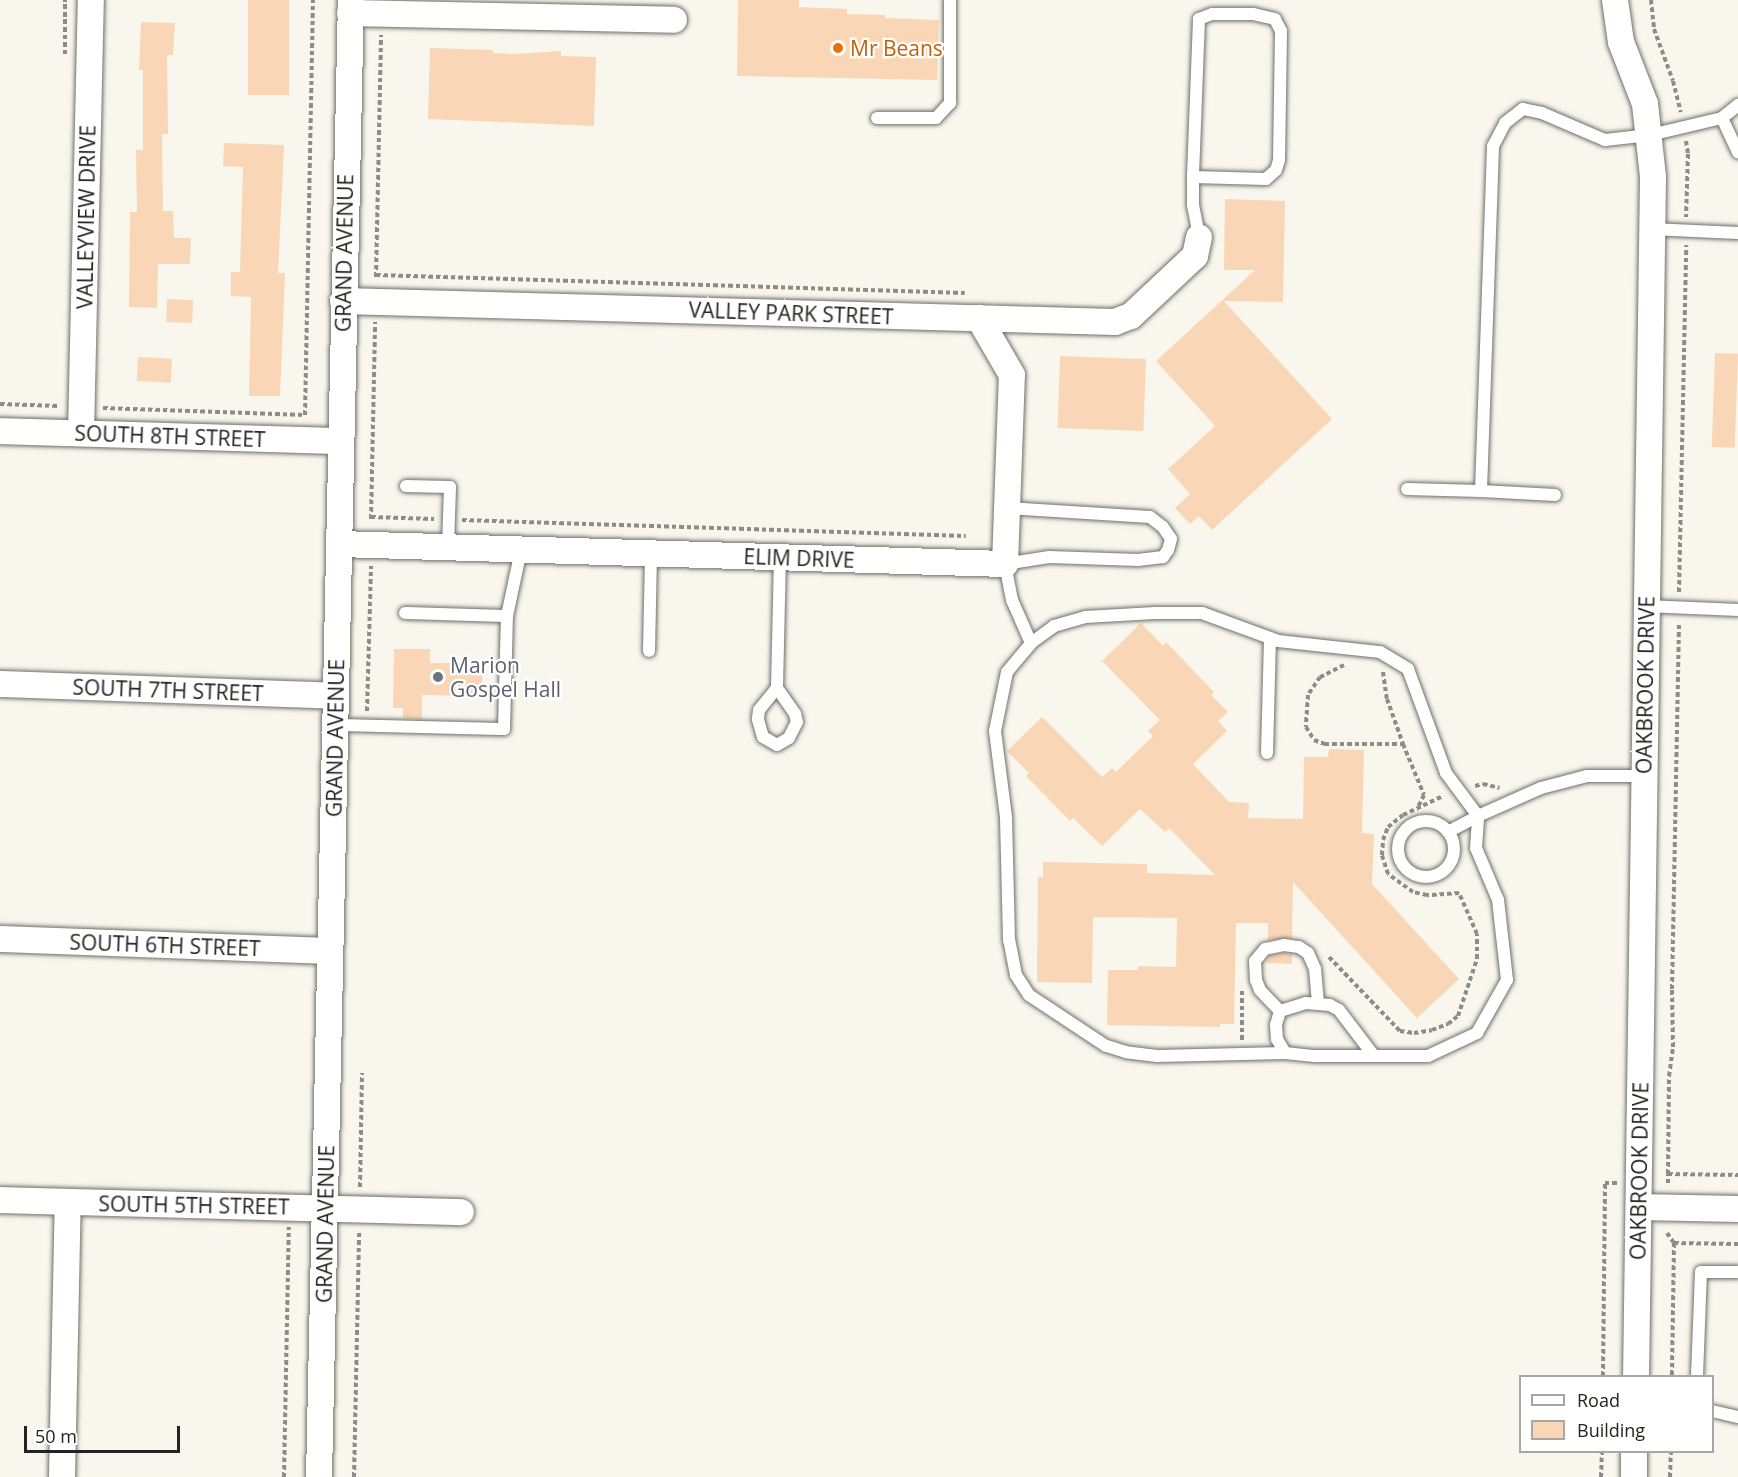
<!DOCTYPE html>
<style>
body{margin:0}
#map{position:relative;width:1738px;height:1477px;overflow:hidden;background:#f8f6ed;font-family:"Open Sans",sans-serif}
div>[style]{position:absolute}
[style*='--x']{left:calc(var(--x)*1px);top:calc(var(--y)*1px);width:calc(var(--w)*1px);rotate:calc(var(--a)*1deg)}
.building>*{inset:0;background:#f9d7b6;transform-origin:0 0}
.path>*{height:4px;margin-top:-2px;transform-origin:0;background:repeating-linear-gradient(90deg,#8e8c86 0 4.5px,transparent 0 7.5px)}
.roads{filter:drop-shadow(0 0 2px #706f67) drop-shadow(0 0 2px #706f67)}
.lane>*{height:12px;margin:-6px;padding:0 6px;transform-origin:6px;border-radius:6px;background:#fff}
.lane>.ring{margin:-6px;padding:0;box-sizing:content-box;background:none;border:12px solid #fff;border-radius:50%}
.street>*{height:26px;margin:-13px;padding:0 13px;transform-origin:13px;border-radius:13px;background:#fff}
.dots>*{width:16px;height:16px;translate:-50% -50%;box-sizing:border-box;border:3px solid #fff;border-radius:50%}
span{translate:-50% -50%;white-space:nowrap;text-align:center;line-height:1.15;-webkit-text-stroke:4.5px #fff;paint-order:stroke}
.food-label{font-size:21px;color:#c56008}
.left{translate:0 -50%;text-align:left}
.street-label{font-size:21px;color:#242320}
.worship-label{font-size:21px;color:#5b616d}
.legend{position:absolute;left:1519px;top:1375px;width:195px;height:78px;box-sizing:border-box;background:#fff;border:2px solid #a7a7a6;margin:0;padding:8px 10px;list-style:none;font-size:18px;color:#242320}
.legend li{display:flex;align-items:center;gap:12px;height:30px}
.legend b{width:30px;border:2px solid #a7a7a6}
.scale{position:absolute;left:24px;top:1426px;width:156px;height:27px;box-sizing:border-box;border:3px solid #242320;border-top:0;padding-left:8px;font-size:18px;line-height:21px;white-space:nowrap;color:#242320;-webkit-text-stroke:4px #fff;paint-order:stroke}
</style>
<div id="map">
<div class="building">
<i style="left:248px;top:0;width:41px;height:95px"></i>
<i style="clip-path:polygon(738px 0,799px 0,799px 7px,847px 9px,847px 14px,885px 15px,885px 18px,939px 20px,937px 80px,737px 76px)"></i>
<i style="clip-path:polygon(141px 22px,175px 23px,173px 55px,167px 55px,168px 134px,162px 134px,163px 211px,173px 211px,174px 238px,191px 238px,190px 264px,158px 264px,157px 308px,129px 307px,130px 212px,137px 212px,136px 150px,143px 150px,143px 70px,139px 70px)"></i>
<i style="clip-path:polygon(430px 48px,493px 50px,493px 53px,516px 54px,561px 51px,561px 56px,596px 57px,594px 126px,428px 119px)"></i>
<i style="clip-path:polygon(224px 143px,284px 145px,278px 273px,285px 273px,280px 396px,249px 396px,251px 297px,231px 296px,231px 272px,240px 272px,243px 167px,223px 166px)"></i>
<i style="clip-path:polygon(1225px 199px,1285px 201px,1283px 302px,1224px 301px,1332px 419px,1212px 530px,1199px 516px,1190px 524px,1175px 508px,1190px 494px,1168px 469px,1215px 426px,1156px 361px,1255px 270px,1224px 270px)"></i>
<i style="left:167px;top:299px;width:26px;height:23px;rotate:2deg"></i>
<i style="left:1715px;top:353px;width:23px;height:94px;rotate:2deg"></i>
<i style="left:1060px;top:356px;width:86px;height:72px;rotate:2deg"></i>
<i style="left:138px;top:357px;width:34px;height:24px;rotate:3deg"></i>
<i style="clip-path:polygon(1141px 623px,1163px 646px,1166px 642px,1214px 692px,1211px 695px,1228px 712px,1218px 721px,1227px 731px,1193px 764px,1229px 802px,1249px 803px,1248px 818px,1303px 819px,1304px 757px,1328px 757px,1329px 749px,1364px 750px,1362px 833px,1374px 834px,1372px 884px,1459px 979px,1417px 1018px,1293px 882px,1292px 938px,1268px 940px,1268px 923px,1236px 923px,1234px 1024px,1220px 1024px,1220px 1027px,1107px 1025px,1108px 970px,1138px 970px,1138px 966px,1176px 967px,1177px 918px,1093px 917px,1092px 983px,1037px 982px,1038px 877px,1043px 877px,1043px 862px,1147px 864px,1147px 873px,1215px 875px,1169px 828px,1165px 832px,1140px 809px,1102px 846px,1073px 818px,1070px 821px,1026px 776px,1029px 773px,1007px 751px,1042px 717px,1102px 777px,1112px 768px,1116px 772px,1153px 736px,1148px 731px,1160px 720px,1102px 661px)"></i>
<i style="clip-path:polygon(394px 649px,430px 649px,430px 663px,482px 663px,482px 696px,422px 695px,422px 719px,403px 718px,403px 708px,393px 708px)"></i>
<i style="clip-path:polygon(1284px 953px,1292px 954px,1292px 964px,1267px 963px,1270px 956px)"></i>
</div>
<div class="path">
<i style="--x:1651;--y:0;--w:29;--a:84"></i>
<i style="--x:1654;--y:29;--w:55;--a:69.9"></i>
<i style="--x:1673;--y:81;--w:32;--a:76"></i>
<i style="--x:65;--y:54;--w:54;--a:-90"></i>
<i style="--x:1686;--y:141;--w:13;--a:81"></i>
<i style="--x:1688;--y:154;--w:63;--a:91.8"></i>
<i style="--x:376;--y:275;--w:589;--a:1.75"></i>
<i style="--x:376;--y:277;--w:242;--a:-88.8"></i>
<i style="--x:0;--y:404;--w:59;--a:1.9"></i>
<i style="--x:103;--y:408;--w:202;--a:2"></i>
<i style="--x:305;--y:415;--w:415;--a:-88.9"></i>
<i style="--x:371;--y:517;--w:63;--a:1.8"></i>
<i style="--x:371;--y:519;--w:197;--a:-88.8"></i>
<i style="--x:462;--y:520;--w:504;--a:1.82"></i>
<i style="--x:1679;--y:592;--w:347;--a:-88.8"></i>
<i style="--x:1344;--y:665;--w:27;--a:153"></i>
<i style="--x:1320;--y:677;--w:22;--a:124"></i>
<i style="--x:1308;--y:695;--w:32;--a:94"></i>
<i style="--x:1306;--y:727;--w:15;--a:58"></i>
<i style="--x:1314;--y:740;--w:12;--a:20"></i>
<i style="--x:1325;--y:744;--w:78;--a:0"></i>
<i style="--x:1403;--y:744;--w:55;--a:67.6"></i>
<i style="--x:1424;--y:795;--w:13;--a:117"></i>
<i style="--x:1383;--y:672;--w:27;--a:82"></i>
<i style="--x:1387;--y:699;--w:48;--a:70.4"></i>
<i style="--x:367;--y:711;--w:145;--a:-88.4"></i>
<i style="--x:1475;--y:786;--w:8;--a:-14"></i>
<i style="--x:1483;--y:784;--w:17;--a:13"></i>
<i style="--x:1329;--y:957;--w:103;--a:46.2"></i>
<i style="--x:1400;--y:1031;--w:14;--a:8"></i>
<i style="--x:1414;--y:1033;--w:18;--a:-9"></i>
<i style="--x:1432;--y:1030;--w:17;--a:-21"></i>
<i style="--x:1448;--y:1024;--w:13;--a:-39"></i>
<i style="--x:1458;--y:1016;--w:60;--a:-71.6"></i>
<i style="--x:1477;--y:959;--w:25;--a:-90"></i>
<i style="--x:1477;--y:934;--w:45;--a:-113.7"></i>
<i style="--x:1459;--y:893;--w:32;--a:176"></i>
<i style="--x:1427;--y:895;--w:14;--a:-168"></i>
<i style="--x:1413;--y:892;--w:31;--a:-144"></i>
<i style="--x:1388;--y:874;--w:20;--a:-108"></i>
<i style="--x:1382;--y:855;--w:15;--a:-86"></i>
<i style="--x:1383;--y:840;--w:14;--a:-69"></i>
<i style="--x:1388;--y:827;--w:19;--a:-39"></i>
<i style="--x:1403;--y:815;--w:44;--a:-25.4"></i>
<i style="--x:1242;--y:1040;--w:50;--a:-90"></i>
<i style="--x:1668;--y:1174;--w:98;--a:-89.4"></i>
<i style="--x:1669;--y:1076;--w:29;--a:-82"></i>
<i style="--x:1673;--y:1047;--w:58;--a:-91"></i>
<i style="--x:1672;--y:989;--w:366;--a:-88.9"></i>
<i style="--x:1668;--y:1183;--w:9;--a:-90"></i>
<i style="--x:1668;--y:1174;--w:70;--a:0.8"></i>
<i style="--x:360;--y:1187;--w:114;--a:-89"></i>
<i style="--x:1667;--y:1233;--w:12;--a:55"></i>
<i style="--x:1674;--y:1243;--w:133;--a:90.9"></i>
<i style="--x:1674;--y:1243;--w:64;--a:0.9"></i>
<i style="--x:1603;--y:1376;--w:193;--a:-89.4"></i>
<i style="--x:1605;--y:1183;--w:12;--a:0"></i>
<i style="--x:284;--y:1477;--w:250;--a:-88.9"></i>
<i style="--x:354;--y:1477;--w:245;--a:-88.8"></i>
<i style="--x:1601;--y:1477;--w:25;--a:-88"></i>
<i style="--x:1670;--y:1477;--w:25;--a:-88"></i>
</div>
<div class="roads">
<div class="lane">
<i style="--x:877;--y:118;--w:59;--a:0"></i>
<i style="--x:936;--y:118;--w:21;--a:-47"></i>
<i style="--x:950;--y:103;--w:103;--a:-90"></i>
<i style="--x:1722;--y:118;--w:38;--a:65"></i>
<i style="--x:1193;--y:177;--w:73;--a:1.6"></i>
<i style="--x:1266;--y:179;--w:13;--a:-42"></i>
<i style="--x:1276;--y:170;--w:10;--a:-73"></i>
<i style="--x:1279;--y:160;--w:129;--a:-89.1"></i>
<i style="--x:1281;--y:31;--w:13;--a:-117"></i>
<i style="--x:1275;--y:19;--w:22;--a:-167"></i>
<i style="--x:1254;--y:14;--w:42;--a:180"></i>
<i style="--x:1212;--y:14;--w:14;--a:159"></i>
<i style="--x:1199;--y:19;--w:158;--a:92.2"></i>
<i style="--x:1193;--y:177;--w:28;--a:90"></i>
<i style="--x:1193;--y:205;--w:33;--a:79"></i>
<i style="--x:1651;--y:229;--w:87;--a:2.6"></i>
<i style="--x:406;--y:486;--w:44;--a:1.3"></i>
<i style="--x:450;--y:487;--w:60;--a:91.9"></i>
<i style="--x:1407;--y:489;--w:74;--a:1.5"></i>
<i style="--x:1555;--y:495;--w:74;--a:-176.9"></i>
<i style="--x:1481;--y:491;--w:345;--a:-88"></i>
<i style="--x:1493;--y:146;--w:26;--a:-62"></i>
<i style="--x:1505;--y:123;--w:23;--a:-38"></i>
<i style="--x:1523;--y:109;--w:19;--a:12"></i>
<i style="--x:1542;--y:113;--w:69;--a:23.2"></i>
<i style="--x:1605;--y:140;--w:45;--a:-6.3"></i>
<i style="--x:1650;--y:135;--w:74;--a:-13.3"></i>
<i style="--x:1722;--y:118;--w:21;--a:-39"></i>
<i style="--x:1007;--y:508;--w:143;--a:3.6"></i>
<i style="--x:1150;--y:517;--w:16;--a:38"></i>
<i style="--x:1163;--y:527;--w:14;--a:56"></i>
<i style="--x:1171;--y:539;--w:11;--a:105"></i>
<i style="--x:1168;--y:550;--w:9;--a:126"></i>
<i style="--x:1163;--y:557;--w:25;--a:173"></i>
<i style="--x:1138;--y:560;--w:89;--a:-178.1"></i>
<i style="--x:1049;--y:557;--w:45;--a:171"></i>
<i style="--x:1005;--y:564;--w:37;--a:79"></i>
<i style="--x:1012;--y:600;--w:47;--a:66.2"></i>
<i style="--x:1646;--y:606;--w:92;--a:2.5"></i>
<i style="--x:507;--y:616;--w:67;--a:-78"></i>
<i style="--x:649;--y:651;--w:98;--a:-88.8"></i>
<i style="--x:777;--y:688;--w:32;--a:55"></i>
<i style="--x:795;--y:714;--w:8;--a:76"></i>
<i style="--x:797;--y:722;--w:18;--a:117"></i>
<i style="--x:789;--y:738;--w:14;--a:150"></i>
<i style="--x:777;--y:745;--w:16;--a:-150"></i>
<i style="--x:763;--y:737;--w:19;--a:-106"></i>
<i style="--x:758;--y:719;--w:9;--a:-84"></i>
<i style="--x:759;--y:710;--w:28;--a:-51"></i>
<i style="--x:777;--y:688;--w:131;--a:-88.7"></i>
<i style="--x:336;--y:725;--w:168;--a:1.4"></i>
<i style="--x:504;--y:729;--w:113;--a:-88.5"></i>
<i style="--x:507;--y:616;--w:102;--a:-178.3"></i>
<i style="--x:1267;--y:753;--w:115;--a:-88.5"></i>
<i class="ring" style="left:1398px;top:821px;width:44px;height:44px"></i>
<i style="--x:1280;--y:1011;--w:29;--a:-134"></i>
<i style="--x:1260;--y:990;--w:11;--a:-112"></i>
<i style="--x:1256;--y:980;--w:19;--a:-93"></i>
<i style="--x:1255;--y:961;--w:16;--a:-50"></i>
<i style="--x:1265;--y:949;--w:19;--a:-12"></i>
<i style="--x:1284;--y:945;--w:15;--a:8"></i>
<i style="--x:1299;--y:947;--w:11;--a:34"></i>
<i style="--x:1308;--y:953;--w:17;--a:66"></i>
<i style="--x:1315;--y:969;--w:35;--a:85"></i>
<i style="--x:1285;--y:1053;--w:128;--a:178.7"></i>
<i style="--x:1157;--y:1056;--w:31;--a:-173"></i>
<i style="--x:1126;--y:1052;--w:21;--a:-163"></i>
<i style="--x:1106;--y:1046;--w:92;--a:-146.5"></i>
<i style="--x:1029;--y:995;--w:24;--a:-123"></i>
<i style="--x:1016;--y:975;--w:36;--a:-101"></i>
<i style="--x:1009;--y:940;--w:123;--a:-91.4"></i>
<i style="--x:1006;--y:817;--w:87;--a:-97.3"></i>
<i style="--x:995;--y:731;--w:60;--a:-78.5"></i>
<i style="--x:1007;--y:672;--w:38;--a:-50"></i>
<i style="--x:1031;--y:643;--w:29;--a:-36"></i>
<i style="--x:1054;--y:626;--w:32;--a:-16"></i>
<i style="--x:1085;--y:617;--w:70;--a:-3.3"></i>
<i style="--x:1155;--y:613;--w:47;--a:0"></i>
<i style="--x:1202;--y:613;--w:81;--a:20.2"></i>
<i style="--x:1278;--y:641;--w:103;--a:6.2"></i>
<i style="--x:1380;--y:652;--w:33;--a:31"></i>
<i style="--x:1408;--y:669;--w:111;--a:69.9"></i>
<i style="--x:1446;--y:773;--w:54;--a:53.3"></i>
<i style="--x:1478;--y:816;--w:34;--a:152"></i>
<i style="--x:1374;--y:1056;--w:58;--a:-127.3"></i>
<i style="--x:1339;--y:1010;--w:10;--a:-151"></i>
<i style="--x:1330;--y:1005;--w:24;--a:-175"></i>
<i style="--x:1306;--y:1003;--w:27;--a:163"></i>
<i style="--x:1280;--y:1011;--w:15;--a:106"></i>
<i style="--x:1276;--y:1025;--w:14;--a:86"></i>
<i style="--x:1277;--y:1039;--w:16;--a:60"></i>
<i style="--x:1285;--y:1053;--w:30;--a:6"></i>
<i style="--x:1315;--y:1056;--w:113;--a:0"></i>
<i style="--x:1428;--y:1056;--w:54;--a:-25.1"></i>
<i style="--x:1477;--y:1033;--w:61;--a:-60.5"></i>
<i style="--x:1507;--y:980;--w:81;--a:-96.4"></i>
<i style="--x:1498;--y:900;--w:56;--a:-112.9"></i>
<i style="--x:1476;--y:848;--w:32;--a:-86"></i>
<i style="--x:1478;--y:816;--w:69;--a:-24"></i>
<i style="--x:1541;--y:788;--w:48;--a:-14.6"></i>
<i style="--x:1587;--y:776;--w:57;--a:0"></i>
<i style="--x:1697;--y:1376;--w:104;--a:-87.8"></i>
<i style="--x:1701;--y:1272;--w:37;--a:0"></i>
<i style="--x:1712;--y:1411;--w:27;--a:13"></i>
</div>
<div class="street">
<i style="--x:1615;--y:0;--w:42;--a:81.9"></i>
<i style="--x:1621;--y:42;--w:66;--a:68.8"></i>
<i style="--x:1645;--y:104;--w:73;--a:83.7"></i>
<i style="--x:1653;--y:177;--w:1199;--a:90.81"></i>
<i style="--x:350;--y:13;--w:324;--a:1.2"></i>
<i style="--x:343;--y:301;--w:772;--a:1.56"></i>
<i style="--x:1115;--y:322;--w:17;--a:-21"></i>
<i style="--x:1131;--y:316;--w:88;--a:-43.2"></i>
<i style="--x:1195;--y:256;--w:19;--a:-78"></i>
<i style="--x:0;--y:431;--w:340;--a:1.7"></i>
<i style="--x:81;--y:433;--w:433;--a:-88.7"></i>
<i style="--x:339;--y:544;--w:666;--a:1.72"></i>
<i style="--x:1005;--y:564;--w:189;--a:-87.9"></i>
<i style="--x:1012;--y:375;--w:66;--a:-120.1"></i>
<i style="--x:0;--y:684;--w:336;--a:2"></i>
<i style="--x:0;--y:939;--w:330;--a:2.1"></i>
<i style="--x:0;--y:1200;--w:461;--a:1.5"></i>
<i style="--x:1639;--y:1207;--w:99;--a:1.2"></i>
<i style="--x:62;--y:1477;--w:275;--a:-88.8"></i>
<i style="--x:319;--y:1477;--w:1477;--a:-88.76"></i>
<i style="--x:1634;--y:1477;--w:25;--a:-90"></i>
</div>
</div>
<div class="dots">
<i style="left:838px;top:48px;background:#e8710a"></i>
<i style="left:438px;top:677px;background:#6b7280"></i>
</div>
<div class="food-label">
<span class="left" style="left:850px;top:48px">Mr Beans</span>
</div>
<div class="street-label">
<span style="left:86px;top:217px;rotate:-89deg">VALLEYVIEW DRIVE</span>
<span style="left:344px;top:253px;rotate:-89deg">GRAND AVENUE</span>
<span style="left:791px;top:313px;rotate:2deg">VALLEY PARK STREET</span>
<span style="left:170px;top:436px;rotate:2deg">SOUTH 8TH STREET</span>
<span style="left:799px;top:558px;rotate:2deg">ELIM DRIVE</span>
<span style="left:1645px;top:685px;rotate:-89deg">OAKBROOK DRIVE</span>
<span style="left:168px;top:690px;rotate:2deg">SOUTH 7TH STREET</span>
<span style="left:335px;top:738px;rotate:-89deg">GRAND AVENUE</span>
<span style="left:165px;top:945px;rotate:2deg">SOUTH 6TH STREET</span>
<span style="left:1639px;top:1171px;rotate:-89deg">OAKBROOK DRIVE</span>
<span style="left:194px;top:1205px;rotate:1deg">SOUTH 5TH STREET</span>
<span style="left:325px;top:1224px;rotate:-89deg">GRAND AVENUE</span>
</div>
<div class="worship-label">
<span class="left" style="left:450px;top:677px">Marion<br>Gospel Hall</span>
</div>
<ul class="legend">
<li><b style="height:8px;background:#fff"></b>Road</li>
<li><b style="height:16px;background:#f9d7b6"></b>Building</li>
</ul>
<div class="scale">50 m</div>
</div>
